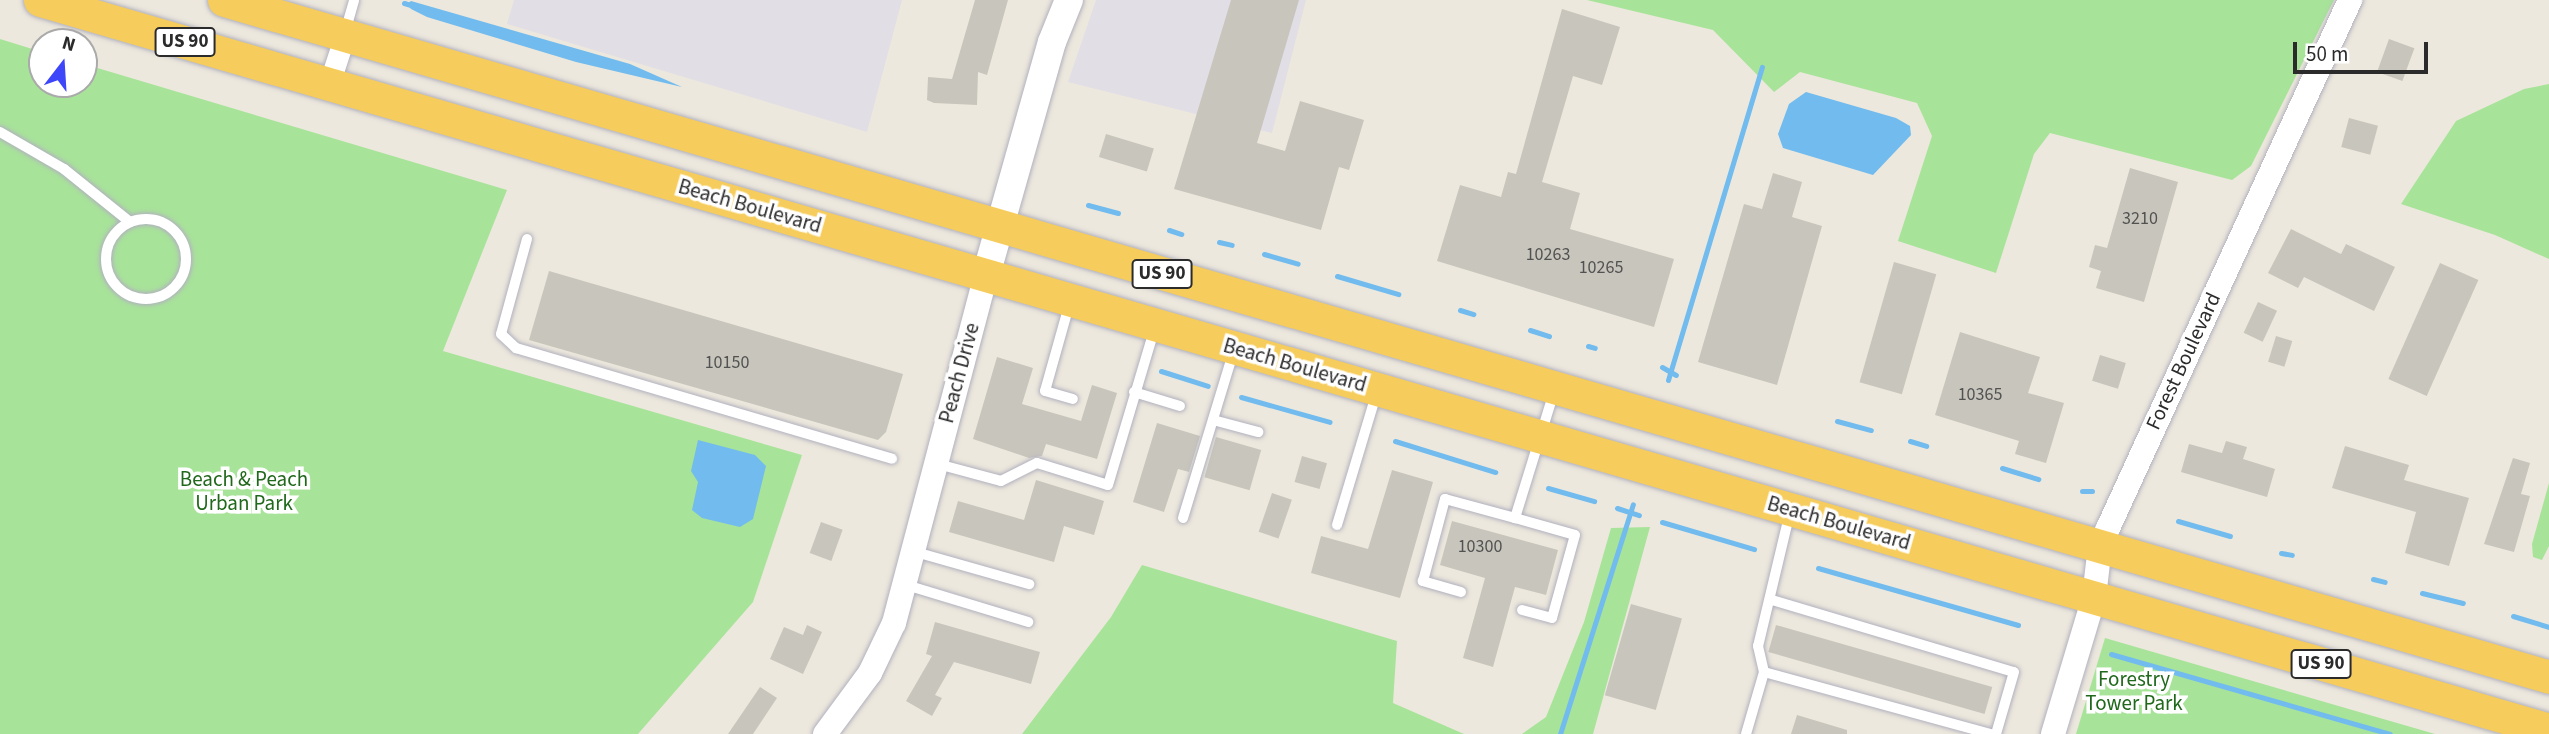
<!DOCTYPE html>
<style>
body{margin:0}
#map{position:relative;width:2549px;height:734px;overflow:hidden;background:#ede8dd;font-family:"Source Sans 3",sans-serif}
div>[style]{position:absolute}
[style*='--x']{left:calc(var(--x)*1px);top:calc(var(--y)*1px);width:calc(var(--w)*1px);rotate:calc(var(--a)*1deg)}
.industrial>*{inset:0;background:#e1dee5}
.green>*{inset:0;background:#a8e39a}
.water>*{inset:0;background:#71bbee}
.stream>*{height:5px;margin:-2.5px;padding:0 2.5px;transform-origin:2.5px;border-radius:2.5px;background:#71bbee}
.building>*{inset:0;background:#c8c5bd;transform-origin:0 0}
.roads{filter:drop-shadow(0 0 2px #b1b1be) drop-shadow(0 0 2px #b1b1be)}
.service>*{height:10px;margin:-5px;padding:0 5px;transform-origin:5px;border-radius:5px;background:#fff}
.service>.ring{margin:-5px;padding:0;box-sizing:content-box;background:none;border:10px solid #fff;border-radius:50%}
.minor>*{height:21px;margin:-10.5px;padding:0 10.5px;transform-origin:10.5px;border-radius:10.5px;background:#fff}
.tertiary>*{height:24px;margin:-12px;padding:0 12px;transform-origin:12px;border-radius:12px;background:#fff}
.secondary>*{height:28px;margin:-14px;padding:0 14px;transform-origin:14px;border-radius:14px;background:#fff}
.trunk>*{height:33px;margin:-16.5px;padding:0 16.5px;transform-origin:16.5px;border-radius:16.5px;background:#f6cd5c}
span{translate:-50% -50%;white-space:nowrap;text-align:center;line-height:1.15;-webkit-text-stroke:7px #fff;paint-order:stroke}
.number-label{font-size:18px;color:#525250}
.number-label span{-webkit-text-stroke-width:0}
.shield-label span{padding:2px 5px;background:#fff;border:2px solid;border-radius:5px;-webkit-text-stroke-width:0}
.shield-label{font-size:19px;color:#2b2b2b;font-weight:700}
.street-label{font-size:21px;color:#2b2b2b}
.park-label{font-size:21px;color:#20681b}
.north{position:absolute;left:28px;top:28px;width:70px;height:70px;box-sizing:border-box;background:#fff;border:2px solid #aaa;border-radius:50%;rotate:17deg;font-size:19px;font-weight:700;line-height:28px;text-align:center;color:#2b2b2b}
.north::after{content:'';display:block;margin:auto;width:24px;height:32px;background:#3e46f9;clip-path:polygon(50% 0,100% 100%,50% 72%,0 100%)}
.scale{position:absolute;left:2293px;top:42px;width:135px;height:32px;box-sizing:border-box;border:4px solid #2b2b2b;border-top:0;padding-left:9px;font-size:21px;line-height:24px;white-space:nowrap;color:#2b2b2b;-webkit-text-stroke:5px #fff;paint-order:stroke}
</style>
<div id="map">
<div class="industrial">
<i style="clip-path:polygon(514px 0,902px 0,867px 132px,507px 24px)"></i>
<i style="clip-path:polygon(1096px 0,1306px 0,1272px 133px,1068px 82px)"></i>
</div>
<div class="green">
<i style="clip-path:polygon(1587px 0,2334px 0,2251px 166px,2232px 180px,2050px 133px,2034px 154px,1996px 273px,1898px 241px,1932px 136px,1917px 103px,1800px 72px,1774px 92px,1713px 30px)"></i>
<i style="clip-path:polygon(0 39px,42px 52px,42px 84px,84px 84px,84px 64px,507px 190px,443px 351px,802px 455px,753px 602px,638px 734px,0 734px)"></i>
<i style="clip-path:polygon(2549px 84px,2549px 259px,2495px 235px,2401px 204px,2456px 121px,2524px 89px)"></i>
<i style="clip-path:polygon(2549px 483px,2549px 546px,2542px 560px,2533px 557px,2532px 544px)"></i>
<i style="clip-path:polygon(1650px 527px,1593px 734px,1522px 734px,1546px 717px,1584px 622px,1611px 528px)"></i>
<i style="clip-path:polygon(1142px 565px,1397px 641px,1393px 703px,1464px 734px,1022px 734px,1111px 617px)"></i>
<i style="clip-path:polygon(2105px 638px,2435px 734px,2076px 734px)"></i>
</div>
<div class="water">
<i style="clip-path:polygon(411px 1px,630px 64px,682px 87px,576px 62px,427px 17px,411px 9px,407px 4px)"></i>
<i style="clip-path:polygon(1806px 92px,1896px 118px,1910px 126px,1911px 135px,1873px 175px,1783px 148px,1778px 134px,1789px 104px)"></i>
<i style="clip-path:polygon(698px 440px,755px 455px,766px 466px,753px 519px,740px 527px,702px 518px,692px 510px,698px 482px,691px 471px)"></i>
</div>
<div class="stream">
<i style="--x:404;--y:3;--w:10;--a:17"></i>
<i style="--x:1088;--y:205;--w:31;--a:15"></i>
<i style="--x:1169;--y:230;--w:13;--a:18"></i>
<i style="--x:1219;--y:242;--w:13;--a:13"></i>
<i style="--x:1264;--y:254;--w:35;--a:16"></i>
<i style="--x:1337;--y:276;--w:64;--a:16.4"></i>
<i style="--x:1460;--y:310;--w:14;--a:17"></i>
<i style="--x:1530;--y:330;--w:20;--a:18"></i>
<i style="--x:1588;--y:346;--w:7;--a:16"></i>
<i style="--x:1662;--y:367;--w:16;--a:30"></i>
<i style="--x:1161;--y:371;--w:49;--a:17.7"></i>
<i style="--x:1668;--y:380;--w:327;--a:-73.3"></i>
<i style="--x:1241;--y:397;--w:92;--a:15.7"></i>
<i style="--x:1837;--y:421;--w:35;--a:15"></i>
<i style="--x:1395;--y:441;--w:105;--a:17.2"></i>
<i style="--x:1910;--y:441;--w:17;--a:17"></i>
<i style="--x:2002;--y:468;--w:38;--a:17"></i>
<i style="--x:1548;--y:488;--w:48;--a:15.8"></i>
<i style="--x:2082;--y:491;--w:10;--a:0"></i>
<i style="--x:1617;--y:508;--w:23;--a:18"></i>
<i style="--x:2178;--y:521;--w:54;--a:16.1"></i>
<i style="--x:1662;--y:522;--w:96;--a:16.4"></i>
<i style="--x:2281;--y:553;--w:11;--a:10"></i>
<i style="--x:1818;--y:568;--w:208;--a:15.9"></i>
<i style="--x:2373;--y:579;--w:12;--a:14"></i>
<i style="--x:2422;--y:593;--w:42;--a:13.7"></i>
<i style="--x:2513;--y:616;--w:38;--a:17"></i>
<i style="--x:2111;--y:654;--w:290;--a:16"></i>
<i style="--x:1560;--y:734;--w:241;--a:-72.4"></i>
</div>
<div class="building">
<i style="clip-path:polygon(975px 0,1008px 0,987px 75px,978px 72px,977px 105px,934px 103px,927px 100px,928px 77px,952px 79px)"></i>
<i style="clip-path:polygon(1231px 0,1299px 0,1257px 143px,1285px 151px,1300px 101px,1364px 120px,1349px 170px,1339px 167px,1321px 230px,1174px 189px)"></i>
<i style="clip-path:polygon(1562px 9px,1620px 27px,1602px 85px,1573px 76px,1542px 182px,1580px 193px,1570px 229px,1674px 259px,1654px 327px,1437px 261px,1460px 185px,1501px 197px,1508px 172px,1516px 174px)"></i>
<i style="left:2389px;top:39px;width:27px;height:35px;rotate:20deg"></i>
<i style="left:2349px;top:118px;width:30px;height:30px;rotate:15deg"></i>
<i style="left:1106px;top:134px;width:50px;height:24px;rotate:17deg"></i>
<i style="clip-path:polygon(2130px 168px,2178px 182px,2144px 302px,2096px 288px,2101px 271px,2089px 267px,2095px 245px,2107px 248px)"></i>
<i style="clip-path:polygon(1773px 173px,1802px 182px,1792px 217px,1822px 226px,1777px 385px,1698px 362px,1744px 204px,1762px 209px)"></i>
<i style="clip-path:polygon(2291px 229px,2341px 254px,2346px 244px,2395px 267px,2374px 311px,2304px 277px,2298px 288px,2268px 273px)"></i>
<i style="left:1894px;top:262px;width:44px;height:125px;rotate:16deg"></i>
<i style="left:2440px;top:263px;width:42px;height:127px;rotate:24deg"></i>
<i style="clip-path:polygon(549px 271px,903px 374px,886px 432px,878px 440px,529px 340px)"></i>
<i style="left:2258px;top:302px;width:21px;height:34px;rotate:25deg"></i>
<i style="clip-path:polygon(1960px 332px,2040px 357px,2028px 393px,2064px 403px,2046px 463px,2015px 454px,2019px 441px,1935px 415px)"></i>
<i style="left:2276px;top:336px;width:17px;height:27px;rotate:17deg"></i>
<i style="left:2100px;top:355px;width:27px;height:27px;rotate:17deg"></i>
<i style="clip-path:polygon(997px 357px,1033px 368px,1022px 404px,1081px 421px,1092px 385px,1117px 393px,1097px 459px,1046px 444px,1042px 456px,1029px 458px,973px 439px)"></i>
<i style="clip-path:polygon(1157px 423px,1200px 436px,1189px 472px,1178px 469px,1164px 512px,1133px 502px)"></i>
<i style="left:1216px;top:437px;width:47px;height:42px;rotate:16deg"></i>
<i style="clip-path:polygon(2226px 441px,2247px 447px,2243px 459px,2275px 469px,2267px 497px,2181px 472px,2189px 444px,2222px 453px)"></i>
<i style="clip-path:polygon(2345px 446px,2409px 465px,2404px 480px,2469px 498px,2449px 566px,2405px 553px,2416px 512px,2332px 488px)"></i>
<i style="left:1302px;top:456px;width:26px;height:27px;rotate:16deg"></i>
<i style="clip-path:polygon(2513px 458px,2530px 463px,2521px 494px,2530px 496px,2514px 552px,2484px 544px)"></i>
<i style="clip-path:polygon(1392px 470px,1433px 482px,1400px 598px,1311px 573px,1321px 536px,1368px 549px)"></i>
<i style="clip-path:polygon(1036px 480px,1104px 501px,1094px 535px,1064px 526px,1054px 562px,949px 532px,958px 501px,1024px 520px)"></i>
<i style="left:1272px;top:493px;width:21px;height:41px;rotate:19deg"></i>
<i style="clip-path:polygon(1452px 521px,1558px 550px,1546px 595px,1515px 587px,1493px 667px,1463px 658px,1485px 578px,1440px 565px)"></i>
<i style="left:821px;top:522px;width:23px;height:33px;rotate:20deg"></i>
<i style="left:1631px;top:604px;width:53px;height:95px;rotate:16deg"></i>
<i style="clip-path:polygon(935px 622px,1040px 652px,1031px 684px,954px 662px,935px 695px,942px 698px,932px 716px,906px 701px,932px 656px,926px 654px)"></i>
<i style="clip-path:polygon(807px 625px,822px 632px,803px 674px,770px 659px,784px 627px,803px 635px)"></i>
<i style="left:1776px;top:625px;width:225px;height:28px;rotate:16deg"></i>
<i style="clip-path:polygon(760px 687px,777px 698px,753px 734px,728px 734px)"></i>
<i style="clip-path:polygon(1797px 715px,1847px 730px,1847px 734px,1791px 734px)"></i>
</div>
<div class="roads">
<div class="service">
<i style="--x:345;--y:32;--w:33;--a:-74"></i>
<i style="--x:0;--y:132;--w:74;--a:30"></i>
<i style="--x:64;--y:169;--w:85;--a:38.8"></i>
<i class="ring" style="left:106px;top:219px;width:70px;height:70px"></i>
<i style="--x:527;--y:239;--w:98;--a:105.3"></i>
<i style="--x:501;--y:334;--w:21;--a:43"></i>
<i style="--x:516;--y:348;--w:392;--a:16.4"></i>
<i style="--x:1070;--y:302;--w:92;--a:105.7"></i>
<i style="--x:1045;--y:391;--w:29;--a:16"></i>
<i style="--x:1134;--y:392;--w:48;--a:16.9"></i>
<i style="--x:1213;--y:420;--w:47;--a:14.9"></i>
<i style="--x:934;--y:463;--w:69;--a:15"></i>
<i style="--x:1001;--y:481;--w:40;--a:-26.6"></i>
<i style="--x:1037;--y:463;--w:74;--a:17.2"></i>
<i style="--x:1108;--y:485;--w:165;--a:-73.4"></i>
<i style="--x:1790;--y:512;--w:138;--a:103.4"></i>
<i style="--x:1758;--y:646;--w:27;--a:77"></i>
<i style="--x:1764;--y:672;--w:235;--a:15.3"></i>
<i style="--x:1183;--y:518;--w:176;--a:-73.1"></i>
<i style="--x:1515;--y:518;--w:62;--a:15.8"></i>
<i style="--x:1575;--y:535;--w:86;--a:105.5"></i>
<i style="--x:1552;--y:618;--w:31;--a:-165"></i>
<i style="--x:1337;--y:525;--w:139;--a:-73.3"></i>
<i style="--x:912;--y:551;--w:122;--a:15.8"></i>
<i style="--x:903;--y:584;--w:131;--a:16.9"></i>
<i style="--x:1461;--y:592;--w:40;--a:-164"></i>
<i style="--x:1423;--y:581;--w:85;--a:-75"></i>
<i style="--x:1445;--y:499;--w:73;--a:15.2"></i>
<i style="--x:1515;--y:518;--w:132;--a:-72.8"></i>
<i style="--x:1772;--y:600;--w:252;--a:16.6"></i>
<i style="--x:2014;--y:672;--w:65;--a:106.2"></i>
<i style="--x:1746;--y:734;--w:65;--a:-73.8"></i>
</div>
<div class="minor">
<i style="--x:329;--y:84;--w:52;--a:-71.9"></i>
</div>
<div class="tertiary">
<i style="--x:825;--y:734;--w:76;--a:-53.6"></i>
<i style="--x:870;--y:673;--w:55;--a:-64.4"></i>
<i style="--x:894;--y:623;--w:360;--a:-75.2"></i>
<i style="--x:2053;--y:734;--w:143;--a:-73.3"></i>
<i style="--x:2094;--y:597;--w:51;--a:-83.3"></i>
<i style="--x:2100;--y:546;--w:22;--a:-66"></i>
<i style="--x:2109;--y:526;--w:579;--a:-65.38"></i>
</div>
<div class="secondary">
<i style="--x:986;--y:275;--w:242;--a:-74.2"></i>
<i style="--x:1052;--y:42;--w:45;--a:-68"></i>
</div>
<div class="trunk">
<i style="--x:40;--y:0;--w:2613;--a:16.22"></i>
<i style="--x:224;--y:0;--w:2422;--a:16.23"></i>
</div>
</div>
<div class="number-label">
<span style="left:2140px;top:219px">3210</span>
<span style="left:1548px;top:255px">10263</span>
<span style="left:1601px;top:268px">10265</span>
<span style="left:727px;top:363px">10150</span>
<span style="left:1980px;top:395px">10365</span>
<span style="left:1480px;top:547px">10300</span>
</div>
<div class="shield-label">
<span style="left:185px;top:42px">US 90</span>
<span style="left:1162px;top:274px">US 90</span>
<span style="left:2321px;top:664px">US 90</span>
</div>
<div class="street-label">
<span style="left:750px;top:206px;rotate:16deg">Beach Boulevard</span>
<span style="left:2183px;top:361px;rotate:-65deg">Forest Boulevard</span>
<span style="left:1295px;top:365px;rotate:16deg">Beach Boulevard</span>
<span style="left:959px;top:373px;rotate:-75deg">Peach Drive</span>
<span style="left:1839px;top:523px;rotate:16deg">Beach Boulevard</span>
</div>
<div class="park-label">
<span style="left:244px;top:491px">Beach &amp; Peach<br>Urban Park</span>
<span style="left:2134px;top:691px">Forestry<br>Tower Park</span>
</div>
<div class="north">N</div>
<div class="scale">50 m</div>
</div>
